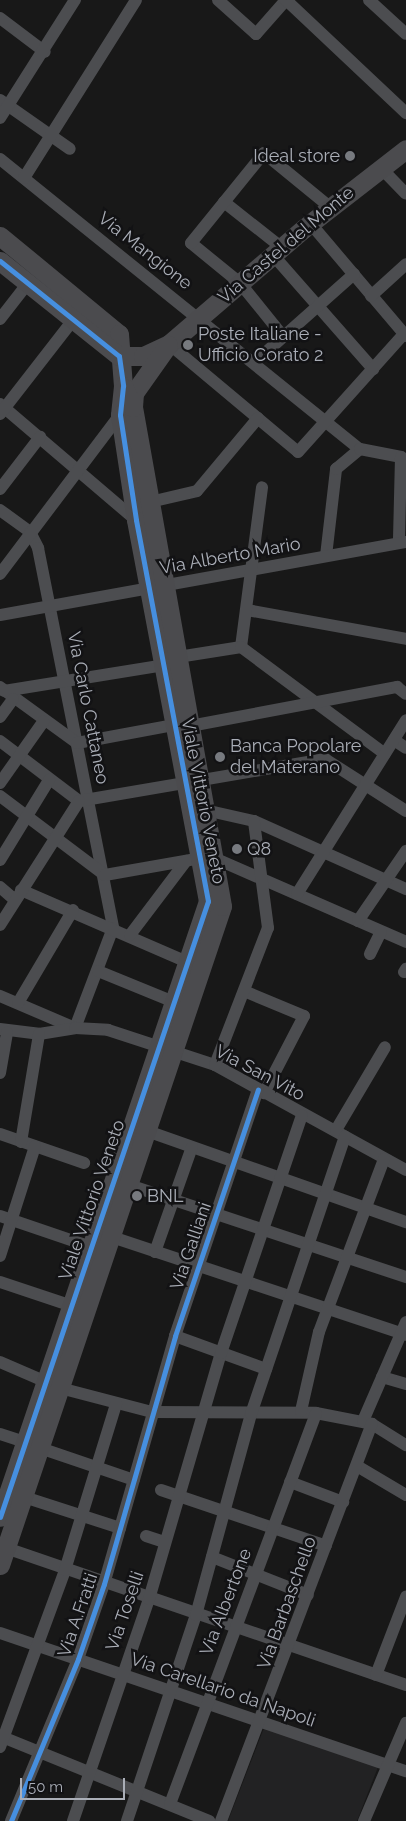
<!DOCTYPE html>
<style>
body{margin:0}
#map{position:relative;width:406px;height:1821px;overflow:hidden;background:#181818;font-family:Raleway,sans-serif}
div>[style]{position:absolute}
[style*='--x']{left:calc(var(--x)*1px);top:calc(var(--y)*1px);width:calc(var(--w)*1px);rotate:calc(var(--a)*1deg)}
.built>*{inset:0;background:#222223}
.minor>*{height:12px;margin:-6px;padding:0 6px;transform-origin:6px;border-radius:6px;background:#4c4d50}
.secondary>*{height:19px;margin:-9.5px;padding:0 9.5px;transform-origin:9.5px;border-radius:9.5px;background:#4b4b4e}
.cycleway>*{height:5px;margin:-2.5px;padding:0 2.5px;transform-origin:2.5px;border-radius:2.5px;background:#468fdf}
.dots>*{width:14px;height:14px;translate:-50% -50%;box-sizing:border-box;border:2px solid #121214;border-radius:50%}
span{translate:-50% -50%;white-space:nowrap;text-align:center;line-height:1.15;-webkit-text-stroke:5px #121214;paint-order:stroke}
.poi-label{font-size:18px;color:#aaaeb7}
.right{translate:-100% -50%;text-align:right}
.left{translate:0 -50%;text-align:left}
.street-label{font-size:18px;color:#aaaeb7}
.scale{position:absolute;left:20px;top:1778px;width:105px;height:22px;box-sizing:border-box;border:2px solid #aaaeb7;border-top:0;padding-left:6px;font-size:15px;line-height:18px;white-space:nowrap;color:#aaaeb7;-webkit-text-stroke:4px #121214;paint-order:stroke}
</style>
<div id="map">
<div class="built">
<i style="clip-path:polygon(264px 1728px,378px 1767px,357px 1821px,228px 1821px)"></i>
</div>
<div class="minor">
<i style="--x:218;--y:0;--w:51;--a:41.8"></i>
<i style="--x:256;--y:34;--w:45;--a:-48.6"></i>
<i style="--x:286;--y:0;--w:165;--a:43.3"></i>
<i style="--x:369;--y:0;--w:50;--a:42.6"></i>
<i style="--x:0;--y:18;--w:56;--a:37.1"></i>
<i style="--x:0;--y:100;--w:85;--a:35"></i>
<i style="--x:0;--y:118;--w:140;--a:-57.6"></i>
<i style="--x:0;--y:159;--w:462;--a:38.9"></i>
<i style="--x:380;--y:167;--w:37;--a:46"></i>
<i style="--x:24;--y:178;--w:210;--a:-57.8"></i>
<i style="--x:224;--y:202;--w:73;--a:38.3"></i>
<i style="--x:311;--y:224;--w:147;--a:49.7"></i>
<i style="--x:273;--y:255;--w:152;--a:48.7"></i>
<i style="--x:371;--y:296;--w:47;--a:-42.4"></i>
<i style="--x:0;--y:319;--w:46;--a:-52.1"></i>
<i style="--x:282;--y:335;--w:67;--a:-128.9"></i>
<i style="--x:240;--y:283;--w:63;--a:-140.8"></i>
<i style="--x:191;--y:243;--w:116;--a:-51"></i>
<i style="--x:264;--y:153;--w:87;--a:39.4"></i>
<i style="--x:169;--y:344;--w:168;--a:39.9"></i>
<i style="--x:298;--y:452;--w:159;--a:-48.1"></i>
<i style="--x:256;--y:361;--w:131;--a:-41.6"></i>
<i style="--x:0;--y:404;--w:179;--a:40.5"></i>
<i style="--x:0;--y:414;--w:120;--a:-52.1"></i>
<i style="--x:0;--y:489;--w:66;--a:-52.4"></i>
<i style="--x:150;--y:502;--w:48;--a:-13.2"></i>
<i style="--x:197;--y:491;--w:95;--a:-50.1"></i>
<i style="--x:0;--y:510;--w:37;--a:36"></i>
<i style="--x:30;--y:532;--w:18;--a:63"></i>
<i style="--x:38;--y:548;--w:387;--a:78.8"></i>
<i style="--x:113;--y:928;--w:107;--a:110.8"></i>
<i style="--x:75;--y:1028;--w:82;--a:-156.9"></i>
<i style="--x:326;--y:556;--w:88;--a:-83.4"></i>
<i style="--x:336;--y:469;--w:31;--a:-40"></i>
<i style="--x:360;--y:449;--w:42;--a:11"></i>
<i style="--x:401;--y:457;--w:84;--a:91.4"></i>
<i style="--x:0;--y:574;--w:199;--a:-53"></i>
<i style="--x:247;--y:610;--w:162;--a:10.3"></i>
<i style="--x:0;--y:615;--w:413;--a:-10.2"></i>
<i style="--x:241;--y:647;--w:161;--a:-82.5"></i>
<i style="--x:178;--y:657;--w:64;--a:-9"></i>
<i style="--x:241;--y:647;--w:179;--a:36.6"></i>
<i style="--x:0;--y:687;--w:95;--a:36"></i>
<i style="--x:77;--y:743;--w:99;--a:-10.5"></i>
<i style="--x:4;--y:691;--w:162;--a:-9.2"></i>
<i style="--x:0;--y:717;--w:22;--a:-54"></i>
<i style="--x:190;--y:726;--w:211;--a:-10.7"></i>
<i style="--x:397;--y:687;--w:11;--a:38"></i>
<i style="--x:394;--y:740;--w:14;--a:34"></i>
<i style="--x:0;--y:741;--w:99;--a:37.2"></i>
<i style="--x:0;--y:783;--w:75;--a:-54.8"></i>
<i style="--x:0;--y:796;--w:131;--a:37"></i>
<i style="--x:105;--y:875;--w:97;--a:-10"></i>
<i style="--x:79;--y:801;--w:250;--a:-9.7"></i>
<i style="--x:325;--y:759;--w:96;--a:32.7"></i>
<i style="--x:205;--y:810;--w:50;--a:12.7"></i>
<i style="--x:254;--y:821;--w:167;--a:24.1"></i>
<i style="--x:214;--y:858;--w:210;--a:23.6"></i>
<i style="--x:0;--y:860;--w:94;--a:-58.5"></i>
<i style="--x:0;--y:887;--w:20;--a:41"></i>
<i style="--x:21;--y:890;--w:181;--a:23.4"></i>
<i style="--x:297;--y:894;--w:205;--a:-57.9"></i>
<i style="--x:358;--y:921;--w:85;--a:-55.6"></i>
<i style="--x:0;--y:925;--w:147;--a:-57.5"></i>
<i style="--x:130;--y:935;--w:93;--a:-52.9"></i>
<i style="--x:370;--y:954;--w:25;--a:-64"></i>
<i style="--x:98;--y:971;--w:82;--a:22.2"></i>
<i style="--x:404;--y:972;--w:4;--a:-56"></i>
<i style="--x:244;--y:991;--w:65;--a:22.6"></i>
<i style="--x:304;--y:1016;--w:87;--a:117.5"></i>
<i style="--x:18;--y:1003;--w:108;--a:-59.4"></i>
<i style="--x:0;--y:1029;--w:39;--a:7"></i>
<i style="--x:39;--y:1034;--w:36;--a:-9"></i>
<i style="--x:75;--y:1028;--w:33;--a:3"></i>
<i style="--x:108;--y:1030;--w:113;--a:18.1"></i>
<i style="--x:215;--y:1065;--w:218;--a:28.8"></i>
<i style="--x:215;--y:1065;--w:147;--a:-68.9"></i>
<i style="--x:268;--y:928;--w:108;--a:-97.5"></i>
<i style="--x:0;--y:1073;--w:41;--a:-80.1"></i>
<i style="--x:336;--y:1130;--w:96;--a:-59.4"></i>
<i style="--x:147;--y:1131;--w:275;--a:19.4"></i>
<i style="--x:0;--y:1134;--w:89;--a:19"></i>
<i style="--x:21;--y:1142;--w:109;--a:-80.5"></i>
<i style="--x:129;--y:1185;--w:292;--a:18.4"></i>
<i style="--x:0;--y:1216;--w:96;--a:18.8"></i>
<i style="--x:112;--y:1237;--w:310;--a:18.4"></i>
<i style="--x:155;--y:1252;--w:111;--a:-70.6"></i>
<i style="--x:0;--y:1256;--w:115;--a:-72.3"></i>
<i style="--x:0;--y:1282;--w:76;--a:18.4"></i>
<i style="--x:175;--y:1336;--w:97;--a:19.9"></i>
<i style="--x:0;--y:1362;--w:65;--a:23.4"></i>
<i style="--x:60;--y:1388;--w:95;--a:14.6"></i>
<i style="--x:152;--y:1412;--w:164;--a:0.3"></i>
<i style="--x:316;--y:1413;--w:57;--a:11.1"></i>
<i style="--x:372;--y:1424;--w:40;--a:32"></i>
<i style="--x:382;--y:1377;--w:25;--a:16"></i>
<i style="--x:301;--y:1411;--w:81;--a:-77.2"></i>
<i style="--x:319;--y:1332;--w:185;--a:-69.4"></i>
<i style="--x:363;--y:1421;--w:108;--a:-66.5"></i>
<i style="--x:0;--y:1434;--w:26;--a:18"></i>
<i style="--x:40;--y:1448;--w:99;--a:18.8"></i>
<i style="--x:357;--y:1466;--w:57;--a:30.6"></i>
<i style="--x:290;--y:1482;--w:57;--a:20.7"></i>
<i style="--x:161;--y:1490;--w:174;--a:18.7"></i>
<i style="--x:24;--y:1497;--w:101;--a:17.9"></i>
<i style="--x:146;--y:1536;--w:20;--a:18"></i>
<i style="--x:6;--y:1548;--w:423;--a:18.9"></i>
<i style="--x:212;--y:1557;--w:103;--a:21.6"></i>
<i style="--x:0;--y:1633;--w:429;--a:18.8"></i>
<i style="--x:376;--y:1675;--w:84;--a:-69"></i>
<i style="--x:0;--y:1736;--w:226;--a:22.1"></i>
<i style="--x:0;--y:1747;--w:189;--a:-69.8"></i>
<i style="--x:65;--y:1570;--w:174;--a:-72.9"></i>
<i style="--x:170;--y:1804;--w:417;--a:-69.5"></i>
<i style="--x:11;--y:1821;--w:175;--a:-67.5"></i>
<i style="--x:78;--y:1659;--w:79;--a:-70.9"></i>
<i style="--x:104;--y:1584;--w:258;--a:-74"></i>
<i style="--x:175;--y:1336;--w:260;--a:-71.4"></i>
<i style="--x:73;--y:1821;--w:235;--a:-71.1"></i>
<i style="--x:149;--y:1599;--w:256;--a:-73.7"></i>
<i style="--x:221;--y:1353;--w:251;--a:-71.2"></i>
<i style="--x:127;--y:1821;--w:217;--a:-71.5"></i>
<i style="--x:196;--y:1615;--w:208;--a:-74.7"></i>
<i style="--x:251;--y:1414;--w:293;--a:-71.3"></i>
<i style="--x:221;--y:1821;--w:425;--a:-69.2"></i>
<i style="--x:364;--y:1821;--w:107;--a:-66.8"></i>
</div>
<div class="secondary">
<i style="--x:0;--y:236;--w:154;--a:39.5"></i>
<i style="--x:119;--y:334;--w:52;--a:85.6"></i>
<i style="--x:123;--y:386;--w:29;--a:96"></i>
<i style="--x:120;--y:415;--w:106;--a:81.3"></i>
<i style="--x:136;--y:520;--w:388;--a:79.3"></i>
<i style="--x:208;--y:901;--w:650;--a:108.66"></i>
<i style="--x:0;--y:261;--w:152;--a:38.6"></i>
<i style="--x:119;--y:356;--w:24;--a:0"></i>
<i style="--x:143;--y:356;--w:29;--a:-25"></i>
<i style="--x:169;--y:344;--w:177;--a:-40.6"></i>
<i style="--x:303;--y:229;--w:130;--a:-37.8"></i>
<i style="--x:133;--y:407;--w:14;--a:-86"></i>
<i style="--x:134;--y:393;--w:59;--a:-54.7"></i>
<i style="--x:0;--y:1565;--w:695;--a:-71.38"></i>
<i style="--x:222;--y:906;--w:507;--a:-100.11"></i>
<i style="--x:133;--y:407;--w:21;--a:-115"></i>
</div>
<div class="cycleway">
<i style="--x:0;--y:261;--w:152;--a:38.6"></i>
<i style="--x:119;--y:356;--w:30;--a:82"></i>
<i style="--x:123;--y:386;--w:29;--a:96"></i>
<i style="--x:120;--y:415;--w:106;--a:81.3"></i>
<i style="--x:136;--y:520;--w:388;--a:79.3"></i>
<i style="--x:208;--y:901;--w:650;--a:108.66"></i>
<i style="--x:11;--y:1821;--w:175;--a:-67.5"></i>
<i style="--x:78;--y:1659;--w:79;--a:-70.9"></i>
<i style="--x:104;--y:1584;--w:258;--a:-74"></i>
<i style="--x:175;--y:1336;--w:260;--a:-71.4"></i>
</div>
<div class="dots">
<i style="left:350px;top:156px;background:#777a7f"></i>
<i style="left:188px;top:345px;background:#777a7f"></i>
<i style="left:220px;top:757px;background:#777a7f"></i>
<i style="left:237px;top:849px;background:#777a7f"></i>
<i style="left:137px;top:1196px;background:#777a7f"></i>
</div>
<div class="poi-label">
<span class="right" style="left:340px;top:156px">Ideal store</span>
<span class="left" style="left:198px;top:345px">Poste Italiane -<br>Ufficio Corato 2</span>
<span class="left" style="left:230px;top:757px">Banca Popolare<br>del Materano</span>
<span class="left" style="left:247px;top:849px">Q8</span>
<span class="left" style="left:147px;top:1196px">BNL</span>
</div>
<div class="street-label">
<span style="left:286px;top:245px;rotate:-40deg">Via Castel del Monte</span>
<span style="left:145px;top:251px;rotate:38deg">Via Mangione</span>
<span style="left:230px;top:556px;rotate:-10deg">Via Alberto Mario</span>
<span style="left:88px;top:708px;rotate:79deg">Via Carlo Cattaneo</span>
<span style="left:203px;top:801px;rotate:79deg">Viale Vittorio Veneto</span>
<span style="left:260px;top:1073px;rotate:28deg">Via San Vito</span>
<span style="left:92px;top:1200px;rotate:-71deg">Viale Vittorio Veneto</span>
<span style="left:191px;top:1246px;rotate:-71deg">Via Galliani</span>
<span style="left:226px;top:1602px;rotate:-69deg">Via Albertone</span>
<span style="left:287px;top:1603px;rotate:-70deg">Via Barbaschello</span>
<span style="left:125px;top:1611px;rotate:-71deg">Via Toselli</span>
<span style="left:78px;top:1615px;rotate:-71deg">Via A.Fratti</span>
<span style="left:223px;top:1690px;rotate:19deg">Via Carellario da Napoli</span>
</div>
<div class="scale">50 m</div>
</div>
